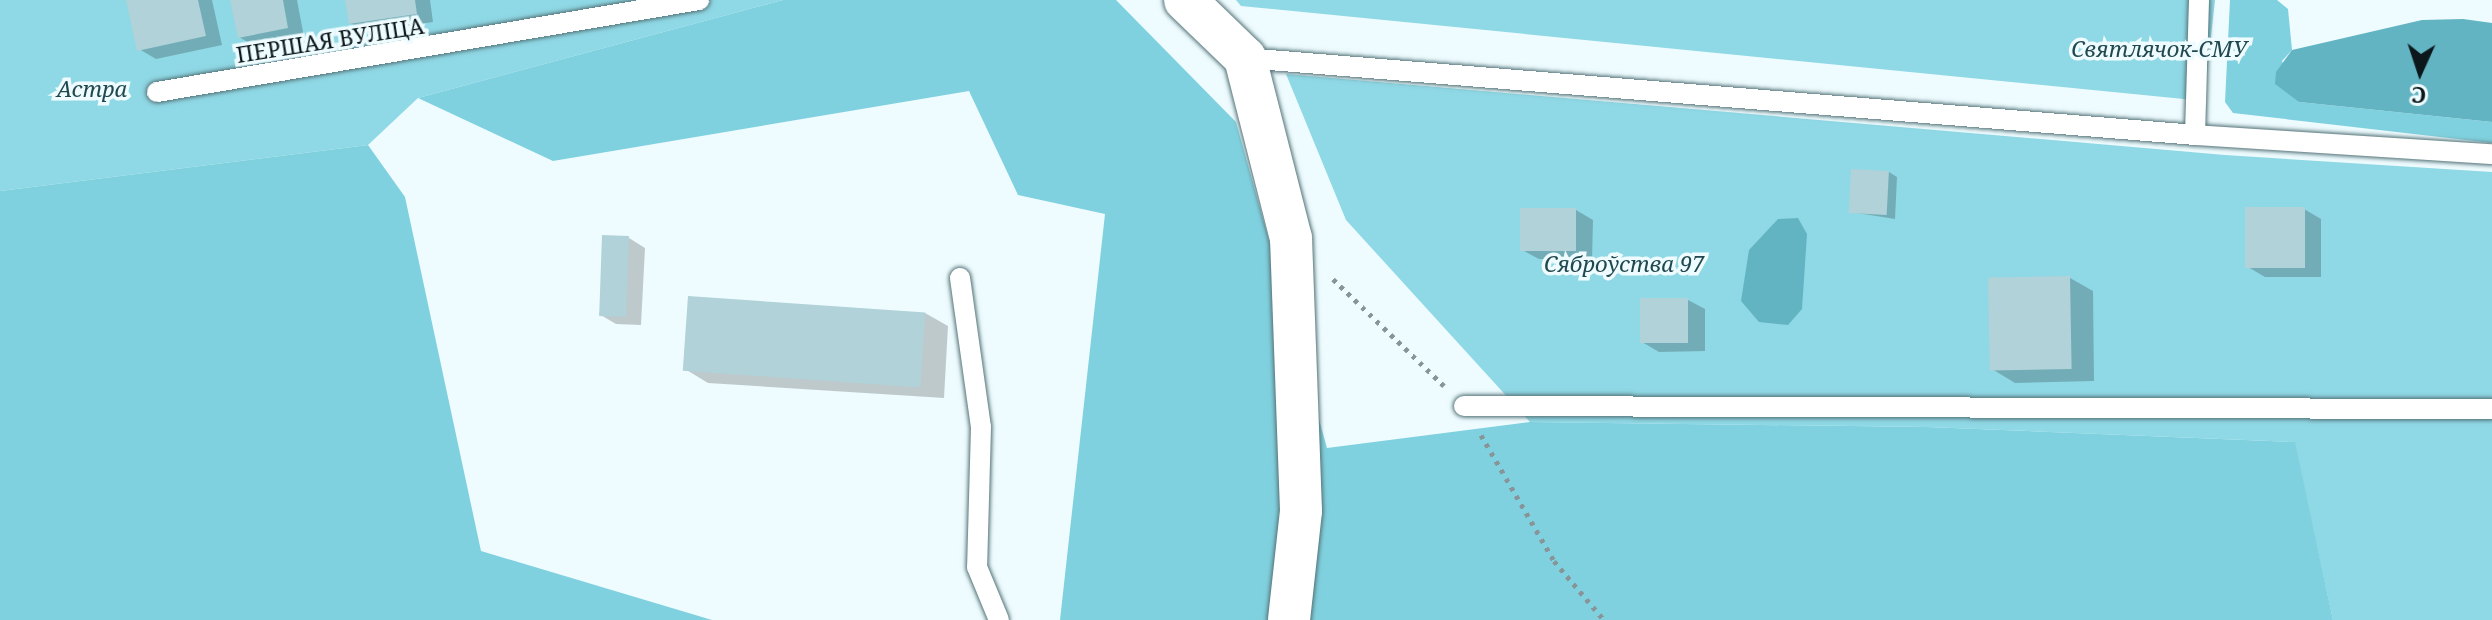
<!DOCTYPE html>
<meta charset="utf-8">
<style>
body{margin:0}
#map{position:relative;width:2492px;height:620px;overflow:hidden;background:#eefcff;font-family:"Noto Serif",serif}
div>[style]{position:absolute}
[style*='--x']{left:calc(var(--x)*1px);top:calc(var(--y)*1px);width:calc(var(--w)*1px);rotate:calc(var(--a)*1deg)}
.green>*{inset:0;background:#8fd8e5}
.forest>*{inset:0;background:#80d1df}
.water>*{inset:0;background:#63b4c2}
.shadow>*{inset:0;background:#0003}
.building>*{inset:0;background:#b0d2d8;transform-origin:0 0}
.path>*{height:5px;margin-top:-2.5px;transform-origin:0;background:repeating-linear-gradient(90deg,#889598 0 4px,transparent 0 10px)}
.roads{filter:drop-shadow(0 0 2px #547378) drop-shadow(0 0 2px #547378)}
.lane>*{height:20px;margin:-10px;padding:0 10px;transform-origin:10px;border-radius:10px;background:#fff}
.street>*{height:42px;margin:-21px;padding:0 21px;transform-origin:21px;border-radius:21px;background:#fff}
span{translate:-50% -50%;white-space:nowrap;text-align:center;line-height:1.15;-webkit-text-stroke:7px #eefcff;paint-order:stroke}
.street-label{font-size:22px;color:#0b171a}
.park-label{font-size:22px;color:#22484f;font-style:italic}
.north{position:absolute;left:2380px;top:32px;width:80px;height:80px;-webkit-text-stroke:6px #eefcff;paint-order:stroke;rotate:183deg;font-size:22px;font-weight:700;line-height:32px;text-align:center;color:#0b171a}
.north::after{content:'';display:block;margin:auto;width:28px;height:36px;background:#0b171a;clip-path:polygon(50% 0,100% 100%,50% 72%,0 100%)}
</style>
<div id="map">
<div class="green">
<i style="clip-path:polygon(0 0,783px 0,418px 98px,368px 145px,0 191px)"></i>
<i style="clip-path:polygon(1236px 0,2215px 0,2204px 101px,1241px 6px)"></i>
<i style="clip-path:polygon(1286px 74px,2225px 155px,2492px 172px,2492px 620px,2333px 620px,2294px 442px,1927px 427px,1530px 422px,1346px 220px)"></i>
</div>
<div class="forest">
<i style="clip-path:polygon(783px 0,1116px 0,1236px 122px,1327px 448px,1530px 422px,1927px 427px,2295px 442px,2333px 620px,1060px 620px,1105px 214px,1018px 195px,969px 91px,553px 161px,418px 98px)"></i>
<i style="clip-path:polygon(2230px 0,2277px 0,2288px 9px,2292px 50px,2282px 61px,2299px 102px,2492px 122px,2492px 143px,2233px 113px,2225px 102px)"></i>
<i style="clip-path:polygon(368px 145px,405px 197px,481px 551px,712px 620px,0 620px,0 191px)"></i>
</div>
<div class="water">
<i style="clip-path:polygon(2463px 19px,2492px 23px,2492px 122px,2299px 102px,2275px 84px,2276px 72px,2292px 50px,2422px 20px)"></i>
<i style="clip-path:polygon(1798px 218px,1807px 234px,1802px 309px,1788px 325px,1759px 322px,1741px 301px,1749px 250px,1778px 219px)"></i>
</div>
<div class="shadow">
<i style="clip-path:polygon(128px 0,212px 0,222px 45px,156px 59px,139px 49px)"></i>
<i style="clip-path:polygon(232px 0,297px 0,304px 37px,256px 47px,239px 37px)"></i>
<i style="clip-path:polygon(347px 0,430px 0,433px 22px,367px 32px,350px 23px)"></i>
<i style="clip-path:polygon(1889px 172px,1897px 177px,1895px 219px,1851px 212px)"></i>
<i style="clip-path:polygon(2304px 209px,2321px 219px,2321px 277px,2265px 277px,2248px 267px)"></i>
<i style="clip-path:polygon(1576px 210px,1593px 220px,1592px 260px,1539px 259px,1522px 250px)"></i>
<i style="clip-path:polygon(629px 238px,645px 248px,641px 325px,616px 324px,599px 314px)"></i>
<i style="clip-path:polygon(2070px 278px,2093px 291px,2094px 381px,2015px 383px,1992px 369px)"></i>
<i style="clip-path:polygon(1688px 300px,1705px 309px,1705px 351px,1659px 352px,1642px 342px)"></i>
<i style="clip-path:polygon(925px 313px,948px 326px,944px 398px,708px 383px,685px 369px)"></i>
</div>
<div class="building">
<i style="clip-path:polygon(126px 0,198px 0,206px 36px,137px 51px)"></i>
<i style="clip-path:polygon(230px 0,283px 0,288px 28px,238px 38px)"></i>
<i style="clip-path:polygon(345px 0,415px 0,417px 14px,349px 24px)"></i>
<i style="left:1851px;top:169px;width:38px;height:44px;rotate:3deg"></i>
<i style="left:2245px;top:207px;width:60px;height:61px"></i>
<i style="left:1520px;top:208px;width:56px;height:43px"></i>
<i style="left:602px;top:235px;width:27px;height:81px;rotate:2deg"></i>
<i style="left:2070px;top:276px;width:93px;height:82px;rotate:89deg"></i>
<i style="left:688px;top:296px;width:238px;height:75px;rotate:4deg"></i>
<i style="left:1640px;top:298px;width:48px;height:45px"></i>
</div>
<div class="path">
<i style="--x:1333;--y:279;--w:154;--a:43.9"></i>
<i style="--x:1481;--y:435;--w:146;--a:59.9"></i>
<i style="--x:1554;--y:561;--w:77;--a:49.7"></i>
</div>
<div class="roads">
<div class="lane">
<i style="--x:1245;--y:58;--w:953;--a:4.63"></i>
<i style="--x:2195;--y:135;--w:298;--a:3.7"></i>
<i style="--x:157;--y:92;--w:550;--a:-9.63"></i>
<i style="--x:2195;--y:135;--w:135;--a:-88.3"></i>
<i style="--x:960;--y:278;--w:150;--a:82"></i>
<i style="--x:981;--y:427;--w:140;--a:91.6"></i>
<i style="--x:977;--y:567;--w:57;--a:67.5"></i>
<i style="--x:1464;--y:406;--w:1028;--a:0.17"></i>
</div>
<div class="street">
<i style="--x:1185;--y:0;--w:83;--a:44"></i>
<i style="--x:1245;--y:58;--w:186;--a:75.7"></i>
<i style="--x:1291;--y:238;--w:273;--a:87.9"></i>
<i style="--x:1301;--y:511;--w:110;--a:96.3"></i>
</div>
</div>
<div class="street-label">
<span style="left:330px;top:40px;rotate:-9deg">ПЕРШАЯ ВУЛІЦА</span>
</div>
<div class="park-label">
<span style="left:2159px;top:49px">Святлячок-СМУ</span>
<span style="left:92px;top:89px">Астра</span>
<span style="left:1624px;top:264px">Сяброўства 97</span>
</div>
<div class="north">С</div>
</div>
